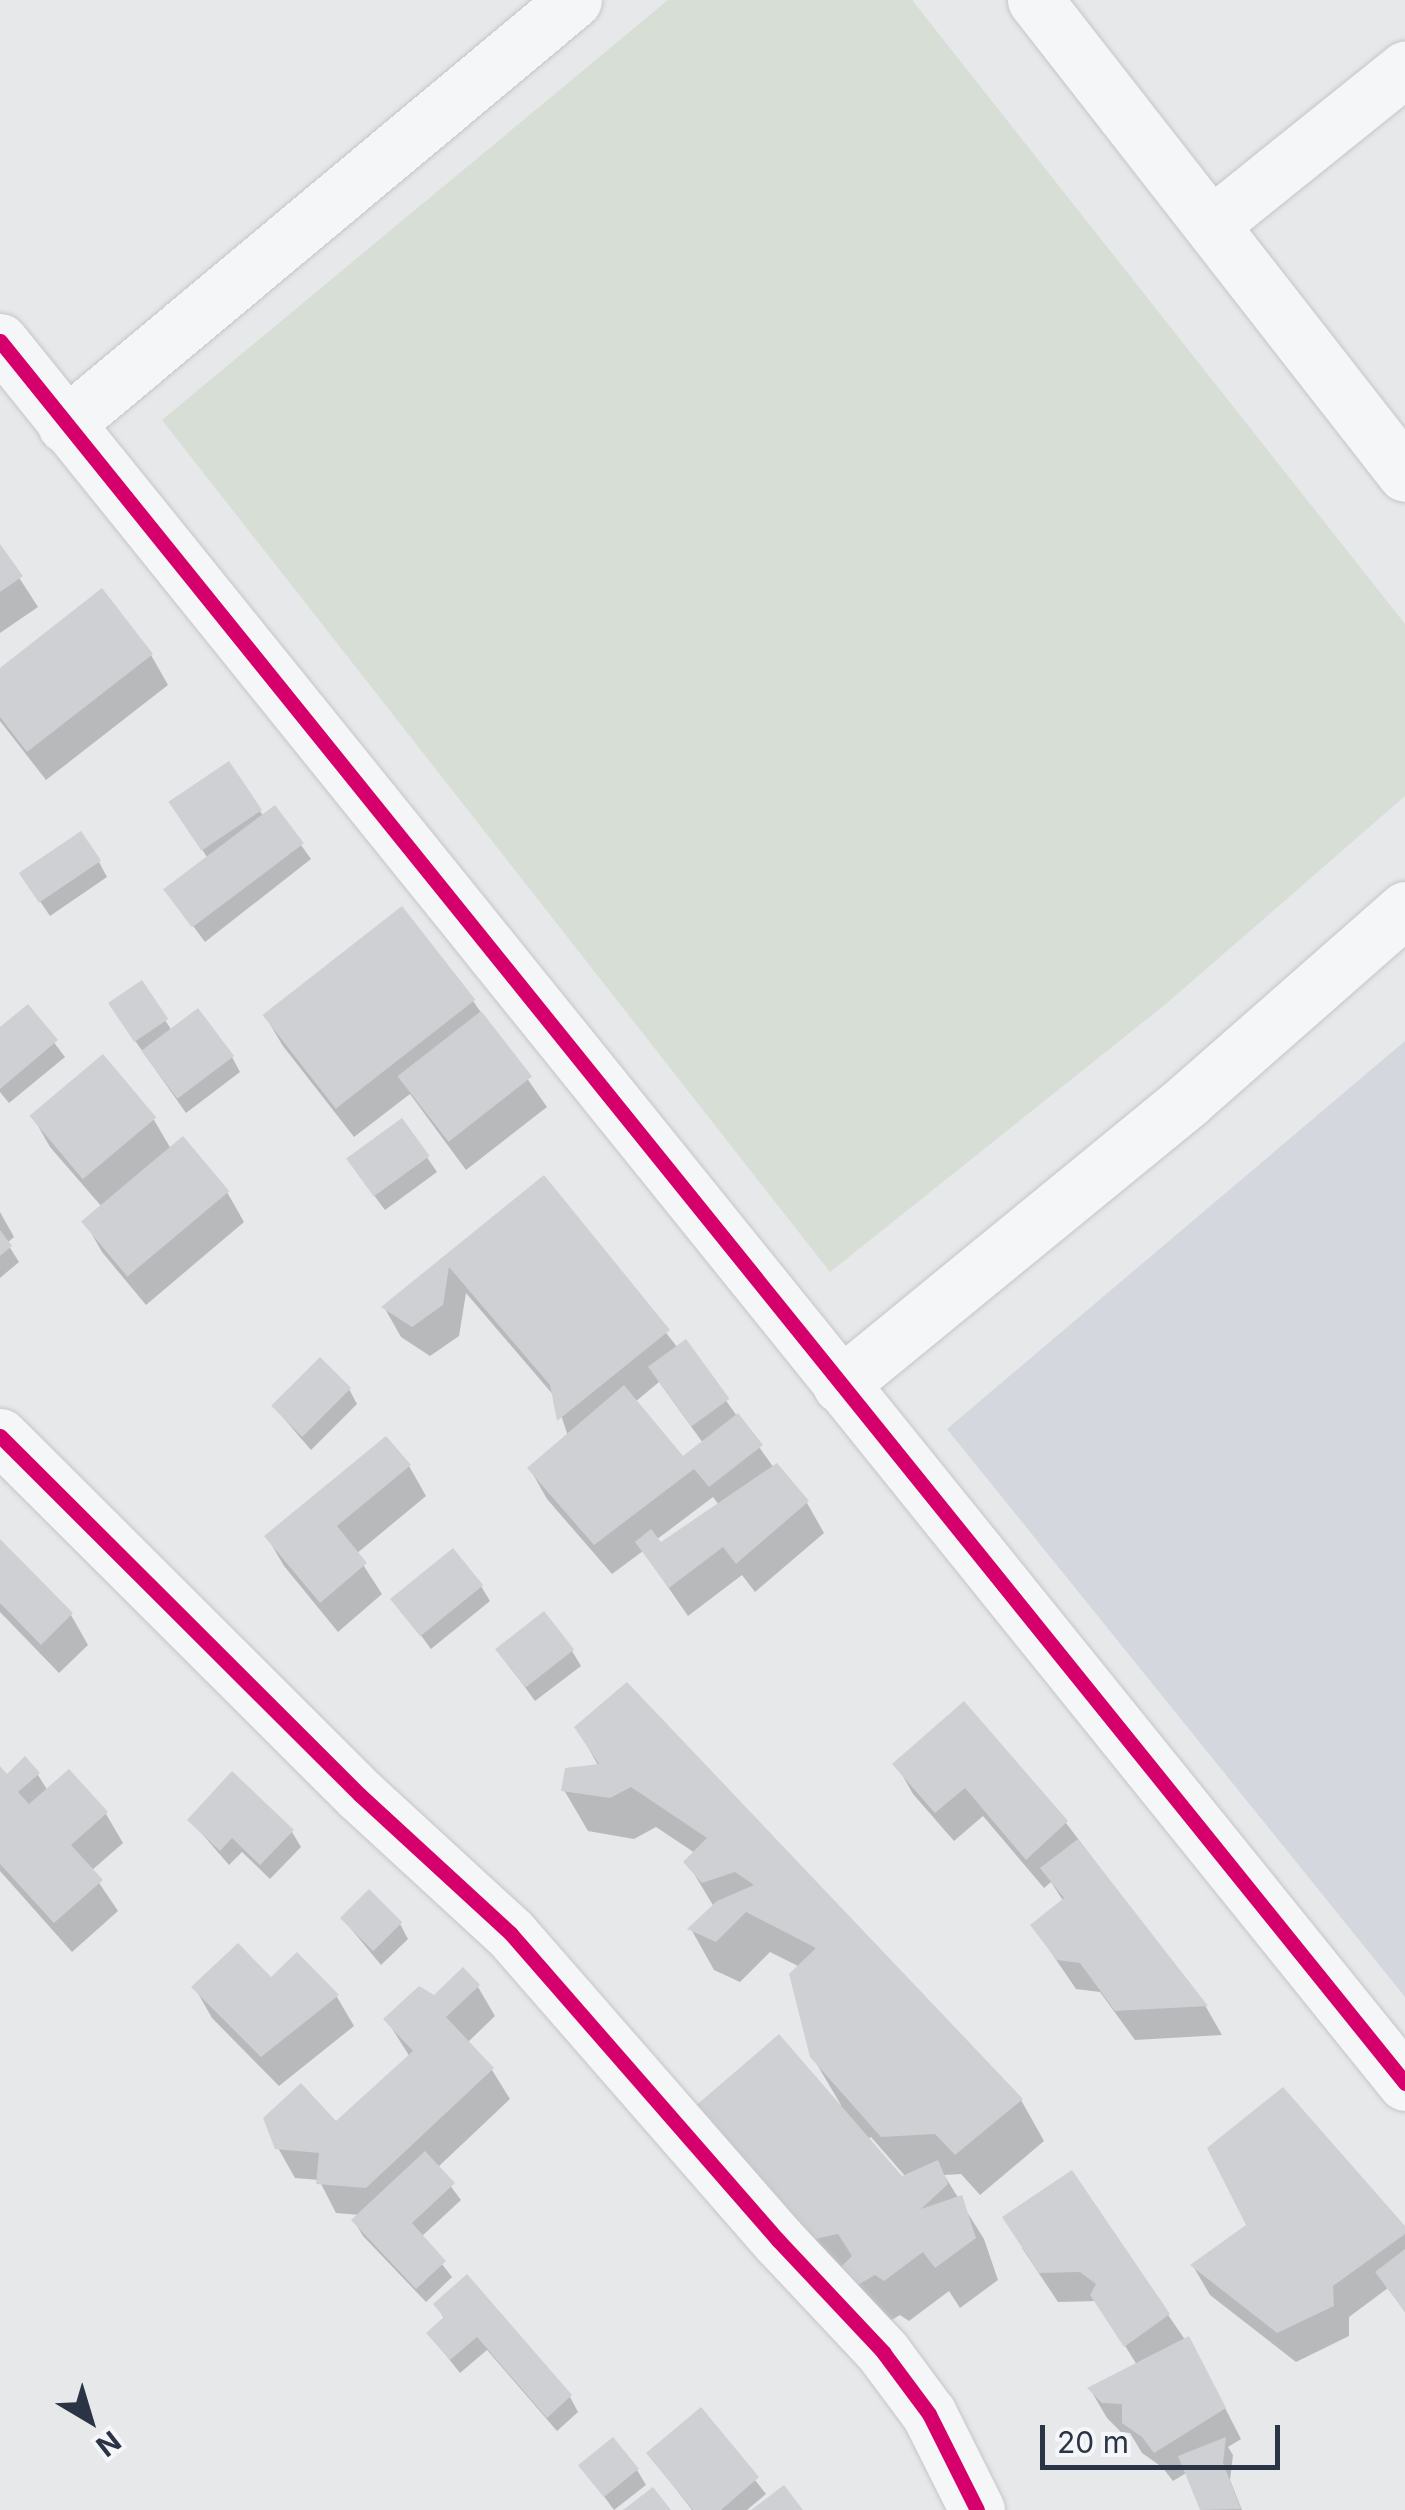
<!DOCTYPE html>
<style>
body{margin:0}
#map{position:relative;width:1405px;height:2510px;overflow:hidden;background:#e6e8ea;font-family:Inter,sans-serif}
div>[style]{position:absolute}
[style*='--x']{left:calc(var(--x)*1px);top:calc(var(--y)*1px);width:calc(var(--w)*1px);rotate:calc(var(--a)*1deg)}
.built>*{inset:0;background:#d4d7dd}
.green>*{inset:0;background:#d6ded6}
.shadow>*{inset:0;background:#0003}
.building>*{inset:0;background:#ced0d3;transform-origin:0 0}
.roads{filter:drop-shadow(0 0 2px #c4c6c8) drop-shadow(0 0 2px #c4c6c8)}
.minor>*{height:55px;margin:-27.5px;padding:0 27.5px;transform-origin:27.5px;border-radius:27.5px;background:#f5f6f7}
.cycleway>*{height:15px;margin:-7.5px;padding:0 7.5px;transform-origin:7.5px;border-radius:7.5px;background:#d6006c}
span{translate:-50% -50%;white-space:nowrap;text-align:center;line-height:1.15;-webkit-text-stroke:10px #f4f6f9;paint-order:stroke}
.north{position:absolute;left:40px;top:2370px;width:100px;height:100px;-webkit-text-stroke:8px #f4f6f9;paint-order:stroke;rotate:142deg;font-size:28px;font-weight:700;line-height:40px;text-align:center;color:#2b3445}
.north::after{content:'';display:block;margin:auto;width:35px;height:45px;background:#2b3445;clip-path:polygon(50% 0,100% 100%,50% 72%,0 100%)}
.scale{position:absolute;left:1040px;top:2425px;width:240px;height:45px;box-sizing:border-box;border:5px solid #2b3445;border-top:0;padding-left:12px;font-size:30px;line-height:35px;white-space:nowrap;color:#2b3445;-webkit-text-stroke:8px #f4f6f9;paint-order:stroke}
</style>
<div id="map">
<div class="built">
<i style="clip-path:polygon(1405px 1041px,1405px 1997px,947px 1429px)"></i>
</div>
<div class="green">
<i style="clip-path:polygon(668px 0,912px 0,1405px 624px,1405px 796px,1167px 1003px,830px 1272px,162px 420px)"></i>
</div>
<div class="shadow">
<i style="clip-path:polygon(0 548px,38px 607px,0 633px)"></i>
<i style="clip-path:polygon(151px 655px,168px 685px,46px 780px,0 721px,0 671px)"></i>
<i style="clip-path:polygon(228px 764px,264px 817px,275px 809px,311px 859px,205px 942px,168px 892px,209px 860px,181px 818px)"></i>
<i style="clip-path:polygon(99px 862px,107px 877px,50px 916px,31px 888px)"></i>
<i style="clip-path:polygon(473px 1001px,547px 1107px,466px 1170px,410px 1094px,354px 1137px,283px 1046px,265px 1016px)"></i>
<i style="clip-path:polygon(27px 1007px,65px 1057px,9px 1103px,0 1092px,0 1030px)"></i>
<i style="clip-path:polygon(119px 1018px,165px 1020px,172px 1031px,232px 1057px,240px 1072px,186px 1113px)"></i>
<i style="clip-path:polygon(103px 1058px,154px 1120px,171px 1149px,227px 1192px,244px 1222px,146px 1305px,102px 1252px,85px 1222px,102px 1207px,50px 1147px,33px 1117px)"></i>
<i style="clip-path:polygon(402px 1121px,437px 1172px,385px 1210px,358px 1174px)"></i>
<i style="clip-path:polygon(evenodd,544px 1178px,678px 1348px,685px 1343px,774px 1468px,777px 1466px,807px 1503px,824px 1533px,755px 1592px,742px 1575px,688px 1616px,643px 1551px,612px 1574px,547px 1499px,530px 1469px,568px 1436px,555px 1397px,466px 1293px,459px 1336px,430px 1356px,401px 1337px,384px 1307px,544px 1178px,659px 1382px,703px 1443px,682px 1459px,635px 1402px,659px 1382px,544px 1178px,713px 1497px,719px 1505px,660px 1545px,656px 1540px,713px 1497px)"></i>
<i style="clip-path:polygon(0 1212px,14px 1237px,7px 1243px,19px 1262px,0 1278px)"></i>
<i style="clip-path:polygon(349px 1389px,357px 1404px,311px 1450px,274px 1407px)"></i>
<i style="clip-path:polygon(409px 1466px,426px 1496px,356px 1554px,382px 1594px,338px 1632px,284px 1566px,267px 1537px)"></i>
<i style="clip-path:polygon(0 1543px,71px 1615px,88px 1645px,59px 1673px,0 1612px)"></i>
<i style="clip-path:polygon(481px 1586px,490px 1601px,431px 1649px,394px 1599px)"></i>
<i style="clip-path:polygon(497px 1649px,572px 1651px,581px 1666px,535px 1701px)"></i>
<i style="clip-path:polygon(963px 1705px,1066px 1823px,1206px 2007px,1222px 2035px,1135px 2040px,1100px 1992px,1076px 1989px,1033px 1926px,1064px 1902px,1051px 1882px,1044px 1888px,983px 1816px,954px 1841px,913px 1794px,896px 1764px)"></i>
<i style="clip-path:polygon(evenodd,577px 1728px,1021px 2100px,1044px 2141px,980px 2195px,961px 2174px,944px 2175px,984px 2239px,998px 2280px,960px 2308px,949px 2291px,909px 2321px,900px 2315px,881px 2326px,720px 2149px,841px 2105px,812px 2056px,800px 1967px,770px 1952px,740px 1982px,714px 1970px,691px 1929px,714px 1907px,687px 1862px,695px 1853px,656px 1827px,634px 1839px,588px 1831px,564px 1790px,599px 1767px,577px 1728px,871px 2137px,906px 2177px,901px 2179px,867px 2140px,871px 2137px)"></i>
<i style="clip-path:polygon(0 1770px,7px 1778px,38px 1775px,48px 1791px,69px 1772px,106px 1814px,123px 1843px,91px 1871px,118px 1911px,72px 1952px,0 1871px)"></i>
<i style="clip-path:polygon(190px 1820px,292px 1832px,301px 1847px,270px 1879px,242px 1852px,229px 1865px)"></i>
<i style="clip-path:polygon(342px 1918px,400px 1924px,408px 1939px,381px 1965px)"></i>
<i style="clip-path:polygon(478px 1987px,495px 2016px,467px 2043px,492px 2070px,510px 2099px,437px 2168px,461px 2200px,421px 2237px,452px 2277px,426px 2302px,363px 2236px,354px 2221px,360px 2215px,336px 2213px,319px 2180px,295px 2178px,278px 2148px,336px 2124px,410px 2057px,386px 2019px,434px 1998px)"></i>
<i style="clip-path:polygon(195px 1988px,337px 1997px,354px 2026px,279px 2086px,212px 2018px)"></i>
<i style="clip-path:polygon(1071px 2173px,1205px 2369px,1241px 2439px,1228px 2447px,1233px 2455px,1230px 2480px,1242px 2510px,1203px 2510px,1188px 2472px,1173px 2481px,1162px 2467px,1142px 2453px,1130px 2433px,1121px 2432px,1107px 2418px,1090px 2389px,1137px 2365px,1097px 2301px,1058px 2302px,1022px 2248px)"></i>
<i style="clip-path:polygon(1405px 2229px,1405px 2312px,1388px 2288px,1349px 2317px,1349px 2336px,1296px 2362px,1210px 2295px,1193px 2266px)"></i>
<i style="clip-path:polygon(436px 2305px,570px 2397px,578px 2412px,557px 2431px,487px 2350px,460px 2373px,429px 2334px,445px 2320px)"></i>
<i style="clip-path:polygon(701px 2411px,766px 2494px,747px 2510px,692px 2510px,649px 2454px)"></i>
<i style="clip-path:polygon(582px 2466px,637px 2470px,646px 2485px,614px 2510px)"></i>
</div>
<div class="building">
<i style="clip-path:polygon(0 544px,23px 576px,0 592px)"></i>
<i style="clip-path:polygon(102px 588px,153px 654px,27px 752px,0 717px,0 668px)"></i>
<i style="left:229px;top:761px;width:59px;height:73px;rotate:56deg"></i>
<i style="left:275px;top:805px;width:48px;height:140px;rotate:53deg"></i>
<i style="left:81px;top:831px;width:36px;height:75px;rotate:56deg"></i>
<i style="left:402px;top:906px;width:119px;height:177px;rotate:52deg"></i>
<i style="left:142px;top:980px;width:47px;height:41px;rotate:56deg"></i>
<i style="clip-path:polygon(28px 1004px,58px 1040px,0 1089px,0 1027px)"></i>
<i style="left:198px;top:1008px;width:60px;height:71px;rotate:53deg"></i>
<i style="left:481px;top:1011px;width:83px;height:106px;rotate:52deg"></i>
<i style="left:103px;top:1054px;width:83px;height:96px;rotate:50deg"></i>
<i style="left:402px;top:1118px;width:47px;height:69px;rotate:54deg"></i>
<i style="left:183px;top:1136px;width:72px;height:133px;rotate:50deg"></i>
<i style="clip-path:polygon(544px 1175px,670px 1330px,557px 1421px,550px 1385px,449px 1267px,443px 1305px,412px 1327px,381px 1307px)"></i>
<i style="clip-path:polygon(0 1230px,12px 1246px,0 1256px)"></i>
<i style="left:686px;top:1339px;width:74px;height:47px;rotate:54deg"></i>
<i style="left:320px;top:1357px;width:44px;height:69px;rotate:45deg"></i>
<i style="clip-path:polygon(624px 1385px,683px 1456px,738px 1413px,763px 1445px,709px 1487px,694px 1469px,594px 1545px,527px 1468px)"></i>
<i style="clip-path:polygon(386px 1436px,411px 1465px,337px 1526px,367px 1563px,320px 1603px,264px 1536px)"></i>
<i style="clip-path:polygon(777px 1463px,809px 1501px,736px 1564px,723px 1547px,669px 1588px,635px 1542px,651px 1529px,661px 1542px)"></i>
<i style="clip-path:polygon(0 1539px,73px 1613px,41px 1645px,0 1603px)"></i>
<i style="left:453px;top:1548px;width:48px;height:81px;rotate:51deg"></i>
<i style="left:544px;top:1611px;width:49px;height:62px;rotate:52deg"></i>
<i style="clip-path:polygon(627px 1682px,1023px 2099px,955px 2155px,935px 2134px,881px 2137px,810px 2057px,789px 1974px,816px 1948px,746px 1912px,716px 1942px,687px 1929px,717px 1901px,754px 1885px,735px 1872px,702px 1883px,683px 1862px,707px 1838px,631px 1787px,610px 1798px,561px 1791px,565px 1768px,599px 1764px,574px 1727px)"></i>
<i style="clip-path:polygon(964px 1701px,1068px 1821px,1026px 1860px,965px 1788px,935px 1813px,892px 1764px)"></i>
<i style="clip-path:polygon(25px 1756px,40px 1773px,18px 1792px,29px 1804px,69px 1769px,108px 1812px,71px 1845px,103px 1880px,54px 1923px,0 1864px,0 1766px,7px 1774px)"></i>
<i style="clip-path:polygon(232px 1771px,294px 1830px,260px 1865px,232px 1838px,220px 1851px,187px 1820px)"></i>
<i style="clip-path:polygon(1078px 1839px,1208px 2006px,1115px 2011px,1080px 1963px,1057px 1960px,1030px 1925px,1064px 1898px,1040px 1868px)"></i>
<i style="left:369px;top:1889px;width:47px;height:41px;rotate:45deg"></i>
<i style="clip-path:polygon(238px 1943px,271px 1977px,297px 1952px,339px 1995px,261px 2057px,191px 1987px)"></i>
<i style="clip-path:polygon(463px 1967px,480px 1985px,446px 2017px,494px 2068px,366px 2188px,316px 2184px,319px 2153px,275px 2149px,263px 2118px,301px 2083px,336px 2121px,413px 2051px,383px 2019px,419px 1986px,434px 1995px)"></i>
<i style="clip-path:polygon(779px 2034px,902px 2176px,938px 2160px,948px 2184px,921px 2209px,962px 2195px,976px 2238px,935px 2268px,923px 2252px,884px 2281px,875px 2275px,856px 2286px,838px 2270px,852px 2256px,838px 2234px,806px 2241px,693px 2108px)"></i>
<i style="clip-path:polygon(1283px 2087px,1405px 2226px,1405px 2234px,1333px 2286px,1334px 2306px,1277px 2333px,1190px 2265px,1246px 2225px,1207px 2148px)"></i>
<i style="clip-path:polygon(425px 2151px,455px 2183px,412px 2223px,446px 2261px,416px 2289px,351px 2220px)"></i>
<i style="clip-path:polygon(1072px 2170px,1170px 2314px,1124px 2347px,1090px 2295px,1096px 2284px,1080px 2272px,1039px 2273px,1002px 2217px)"></i>
<i style="clip-path:polygon(1405px 2249px,1405px 2312px,1375px 2272px)"></i>
<i style="clip-path:polygon(467px 2274px,572px 2395px,547px 2418px,477px 2337px,450px 2360px,426px 2333px,444px 2317px,433px 2304px)"></i>
<i style="clip-path:polygon(1189px 2336px,1226px 2408px,1154px 2453px,1142px 2437px,1122px 2423px,1122px 2404px,1102px 2403px,1087px 2388px)"></i>
<i style="clip-path:polygon(701px 2407px,759px 2477px,721px 2510px,693px 2510px,646px 2453px)"></i>
<i style="left:613px;top:2437px;width:41px;height:45px;rotate:51deg"></i>
<i style="clip-path:polygon(1226px 2437px,1223px 2463px,1241px 2509px,1200px 2510px,1178px 2456px)"></i>
<i style="clip-path:polygon(784px 2485px,803px 2510px,751px 2510px)"></i>
<i style="clip-path:polygon(653px 2487px,671px 2510px,623px 2510px)"></i>
</div>
<div class="roads">
<div class="minor">
<i style="--x:1035;--y:0;--w:601;--a:52.02"></i>
<i style="--x:1212;--y:224;--w:248;--a:-38.8"></i>
<i style="--x:0;--y:341;--w:2238;--a:51.11"></i>
<i style="--x:65;--y:425;--w:663;--a:-39.86"></i>
<i style="--x:840;--y:1385;--w:451;--a:-39.3"></i>
<i style="--x:1189;--y:1099;--w:288;--a:-41.3"></i>
<i style="--x:0;--y:1436;--w:508;--a:44.92"></i>
<i style="--x:360;--y:1795;--w:205;--a:42.6"></i>
<i style="--x:511;--y:1934;--w:406;--a:48.9"></i>
<i style="--x:778;--y:2240;--w:154;--a:46.8"></i>
<i style="--x:883;--y:2352;--w:77;--a:53.4"></i>
<i style="--x:929;--y:2414;--w:107;--a:63.4"></i>
</div>
</div>
<div class="cycleway">
<i style="--x:0;--y:341;--w:2238;--a:51.11"></i>
<i style="--x:0;--y:1436;--w:508;--a:44.92"></i>
<i style="--x:360;--y:1795;--w:205;--a:42.6"></i>
<i style="--x:511;--y:1934;--w:406;--a:48.9"></i>
<i style="--x:778;--y:2240;--w:154;--a:46.8"></i>
<i style="--x:883;--y:2352;--w:77;--a:53.4"></i>
<i style="--x:929;--y:2414;--w:107;--a:63.4"></i>
</div>
<div class="north">N</div>
<div class="scale">20 m</div>
</div>
